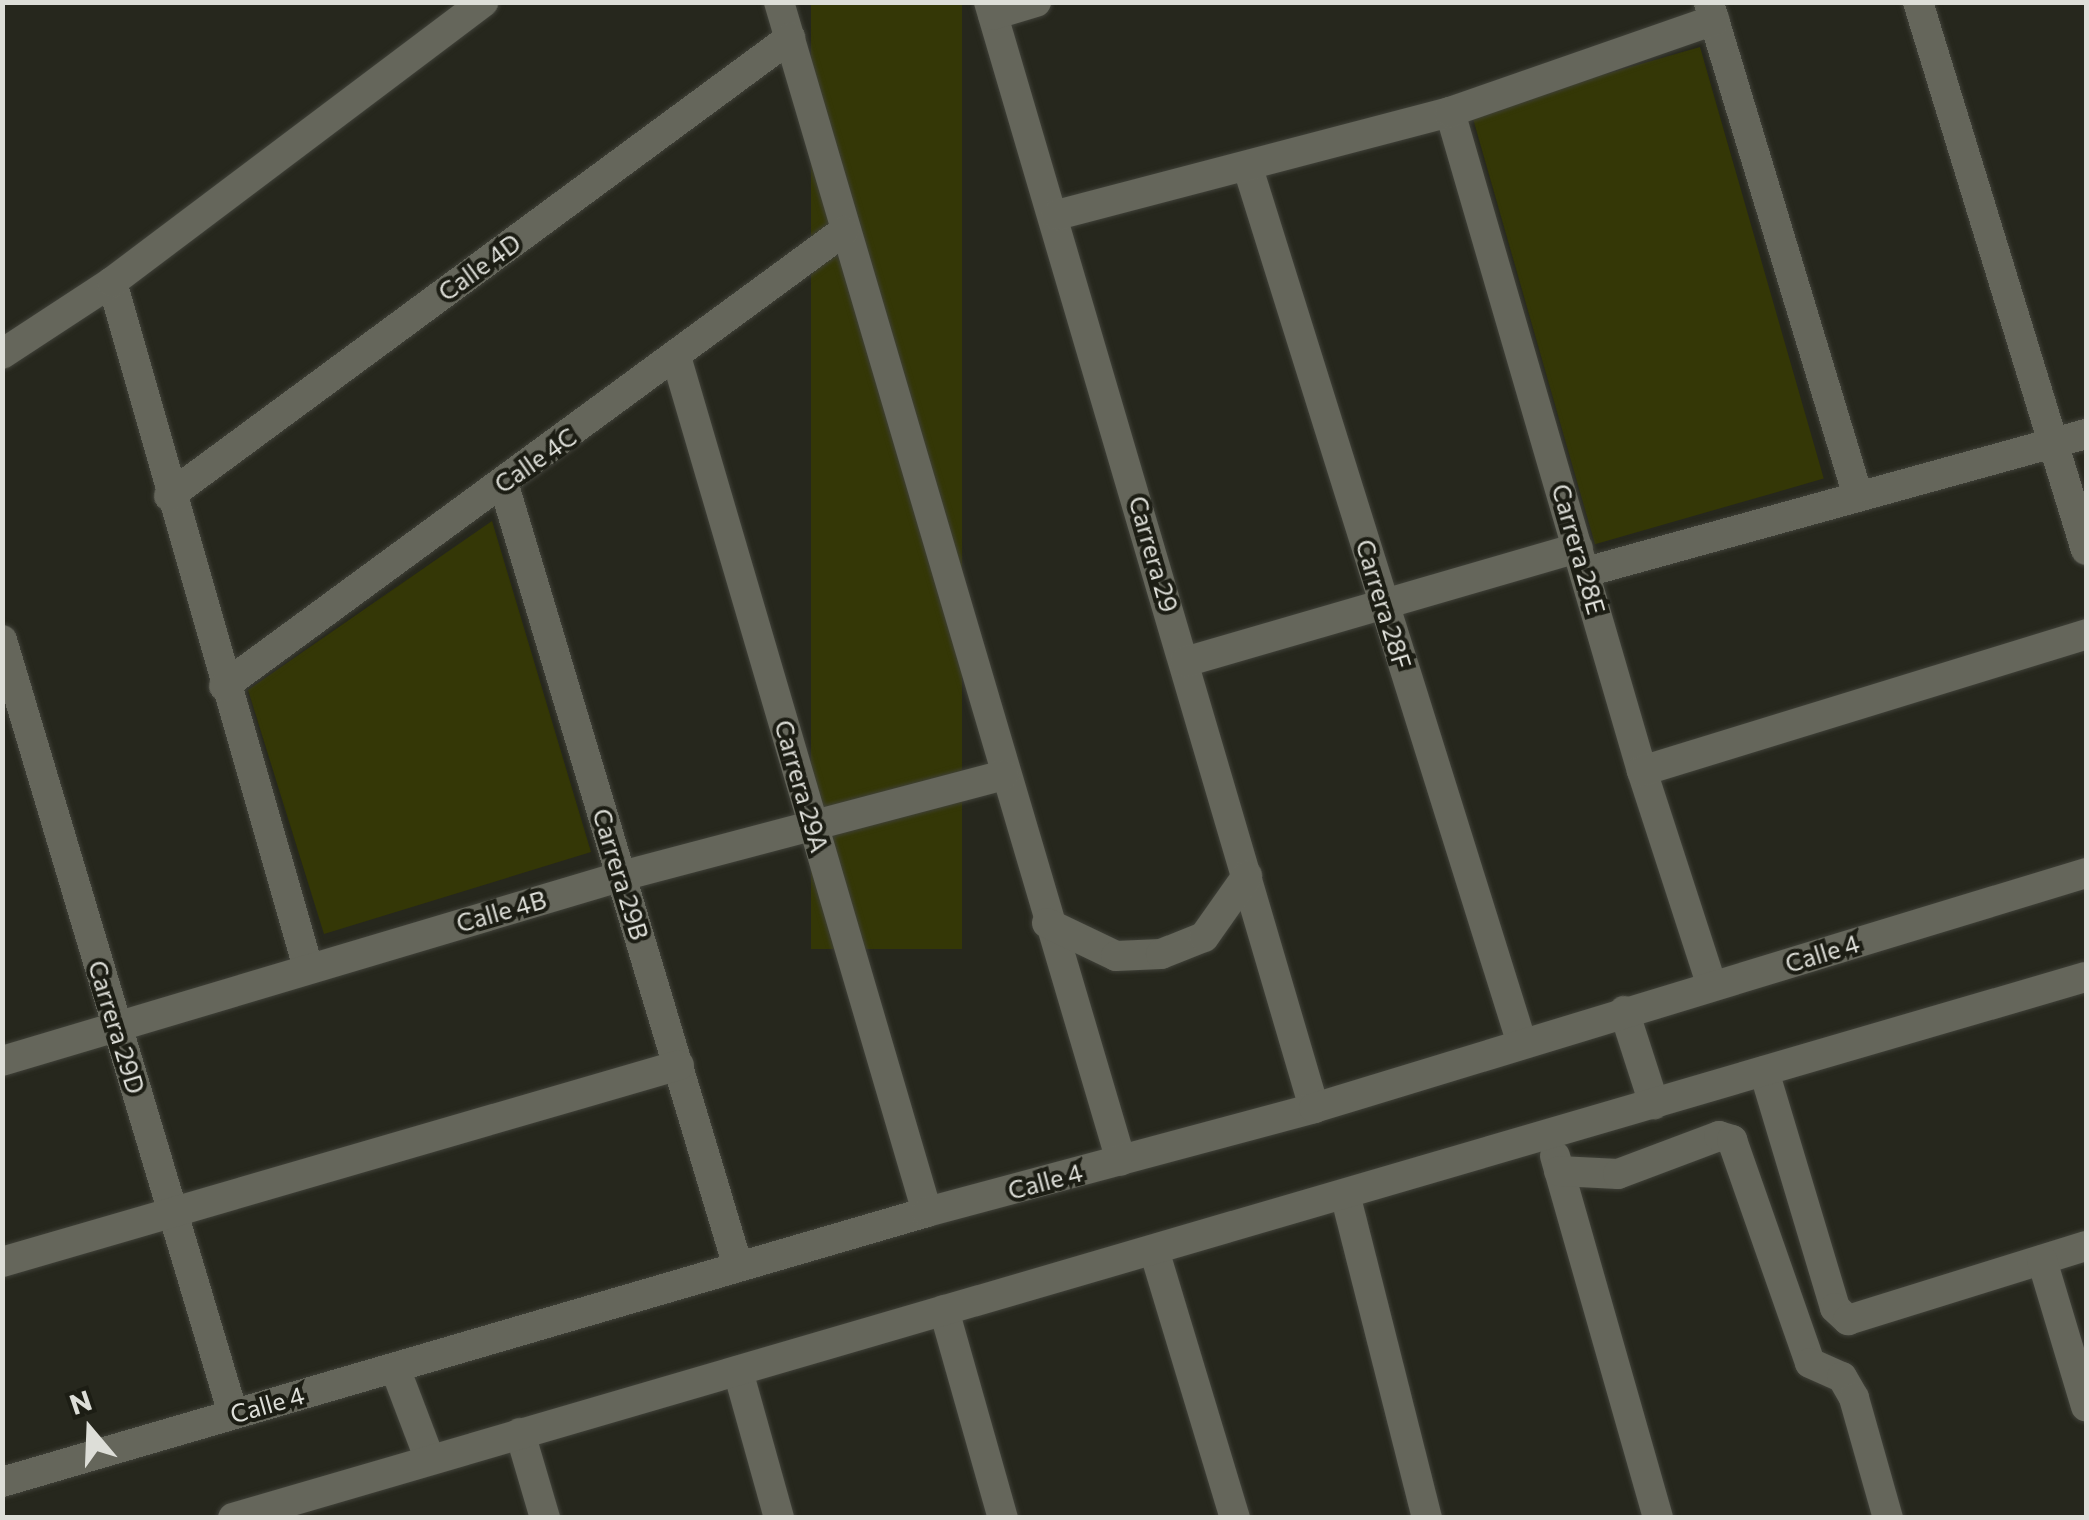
<!DOCTYPE html>
<style>
body{margin:0}
#map{position:relative;width:2089px;height:1520px;overflow:hidden;background:#26271d;font-family:Commissioner,sans-serif}
div>[style]{position:absolute}
[style*='--x']{left:calc(var(--x)*1px);top:calc(var(--y)*1px);width:calc(var(--w)*1px);rotate:calc(var(--a)*1deg)}
.green>*{inset:0;background:#343706;transform-origin:0 0}
.roads{filter:drop-shadow(0 0 2px #404139) drop-shadow(0 0 2px #404139)}
.street>*{height:30px;margin:-15px;padding:0 15px;transform-origin:15px;border-radius:15px;background:#65665b}
span{translate:-50% -50%;white-space:nowrap;text-align:center;line-height:1.15;-webkit-text-stroke:8px #1c1d14;paint-order:stroke}
.street-label{font-size:25px;color:#ddded8}
.frame{position:absolute;inset:0;border:5px solid #ddded8;pointer-events:none}
.north{position:absolute;left:40px;top:1380px;width:100px;height:100px;-webkit-text-stroke:8px #1c1d14;paint-order:stroke;rotate:341deg;font-size:28px;font-weight:700;line-height:40px;text-align:center;color:#ddded8}
.north::after{content:'';display:block;margin:auto;width:35px;height:45px;background:#ddded8;clip-path:polygon(50% 0,100% 100%,50% 72%,0 100%)}
</style>
<div id="map">
<div class="green">
<i style="left:811px;top:3px;width:151px;height:946px"></i>
<i style="left:1700px;top:47px;width:449px;height:238px;rotate:74deg"></i>
<i style="clip-path:polygon(492px 521px,591px 852px,324px 934px,248px 690px)"></i>
</div>
<div class="roads">
<div class="street">
<i style="--x:779;--y:2;--w:1208;--a:73.56"></i>
<i style="--x:989;--y:2;--w:1153;--a:73.62"></i>
<i style="--x:1918;--y:2;--w:573;--a:72.96"></i>
<i style="--x:1709;--y:3;--w:512;--a:73.19"></i>
<i style="--x:993;--y:15;--w:45;--a:-16.8"></i>
<i style="--x:1450;--y:112;--w:686;--a:73.76"></i>
<i style="--x:1642;--y:771;--w:226;--a:72"></i>
<i style="--x:1248;--y:168;--w:915;--a:72.63"></i>
<i style="--x:1057;--y:215;--w:406;--a:-14.7"></i>
<i style="--x:1450;--y:112;--w:280;--a:-19.2"></i>
<i style="--x:112;--y:282;--w:713;--a:74.05"></i>
<i style="--x:2;--y:354;--w:131;--a:-33.2"></i>
<i style="--x:112;--y:282;--w:465;--a:-37"></i>
<i style="--x:677;--y:360;--w:888;--a:73.65"></i>
<i style="--x:503;--y:482;--w:819;--a:73.33"></i>
<i style="--x:169;--y:496;--w:772;--a:-36.41"></i>
<i style="--x:1586;--y:572;--w:519;--a:-15.43"></i>
<i style="--x:2;--y:640;--w:808;--a:73.38"></i>
<i style="--x:1185;--y:662;--w:409;--a:-16.2"></i>
<i style="--x:224;--y:686;--w:769;--a:-36.27"></i>
<i style="--x:1642;--y:771;--w:465;--a:-17.1"></i>
<i style="--x:1047;--y:923;--w:76;--a:25.6"></i>
<i style="--x:1116;--y:956;--w:45;--a:-2.5"></i>
<i style="--x:1161;--y:954;--w:46;--a:-21.6"></i>
<i style="--x:1204;--y:937;--w:75;--a:-54.8"></i>
<i style="--x:1624;--y:1011;--w:98;--a:72.1"></i>
<i style="--x:2;--y:1061;--w:647;--a:-16.61"></i>
<i style="--x:622;--y:876;--w:395;--a:-14.8"></i>
<i style="--x:1764;--y:1071;--w:247;--a:73.3"></i>
<i style="--x:1835;--y:1308;--w:18;--a:43"></i>
<i style="--x:1848;--y:1320;--w:249;--a:-17.3"></i>
<i style="--x:1555;--y:1156;--w:376;--a:74.1"></i>
<i style="--x:1559;--y:1171;--w:59;--a:2.9"></i>
<i style="--x:1618;--y:1174;--w:108;--a:-20.6"></i>
<i style="--x:1719;--y:1136;--w:14;--a:17"></i>
<i style="--x:1732;--y:1140;--w:236;--a:70.7"></i>
<i style="--x:1810;--y:1363;--w:35;--a:24"></i>
<i style="--x:1842;--y:1377;--w:24;--a:60"></i>
<i style="--x:1854;--y:1398;--w:125;--a:74.2"></i>
<i style="--x:1345;--y:1194;--w:334;--a:75.8"></i>
<i style="--x:1154;--y:1250;--w:280;--a:73.2"></i>
<i style="--x:2042;--y:1260;--w:153;--a:73.3"></i>
<i style="--x:2;--y:1262;--w:705;--a:-16.22"></i>
<i style="--x:944;--y:1310;--w:216;--a:74.2"></i>
<i style="--x:395;--y:1368;--w:98;--a:69.2"></i>
<i style="--x:738;--y:1371;--w:153;--a:74.4"></i>
<i style="--x:520;--y:1433;--w:89;--a:73.6"></i>
<i style="--x:2;--y:1482;--w:964;--a:-16.27"></i>
<i style="--x:927;--y:1212;--w:401;--a:-15"></i>
<i style="--x:1314;--y:1108;--w:807;--a:-16.93"></i>
<i style="--x:233;--y:1518;--w:1930;--a:-16.28"></i>
</div>
</div>
<div class="street-label">
<span style="left:479px;top:267px;rotate:-36deg">Calle 4D</span>
<span style="left:535px;top:460px;rotate:-35deg">Calle 4C</span>
<span style="left:1579px;top:549px;rotate:74deg">Carrera 28E</span>
<span style="left:1154px;top:554px;rotate:74deg">Carrera 29</span>
<span style="left:1384px;top:604px;rotate:73deg">Carrera 28F</span>
<span style="left:802px;top:786px;rotate:74deg">Carrera 29A</span>
<span style="left:621px;top:874px;rotate:73deg">Carrera 29B</span>
<span style="left:501px;top:911px;rotate:-16deg">Calle 4B</span>
<span style="left:1822px;top:953px;rotate:-17deg">Calle 4</span>
<span style="left:117px;top:1027px;rotate:73deg">Carrera 29D</span>
<span style="left:1045px;top:1181px;rotate:-15deg">Calle 4</span>
<span style="left:267px;top:1404px;rotate:-16deg">Calle 4</span>
</div>
<div class="frame"></div>
<div class="north">N</div>
</div>
